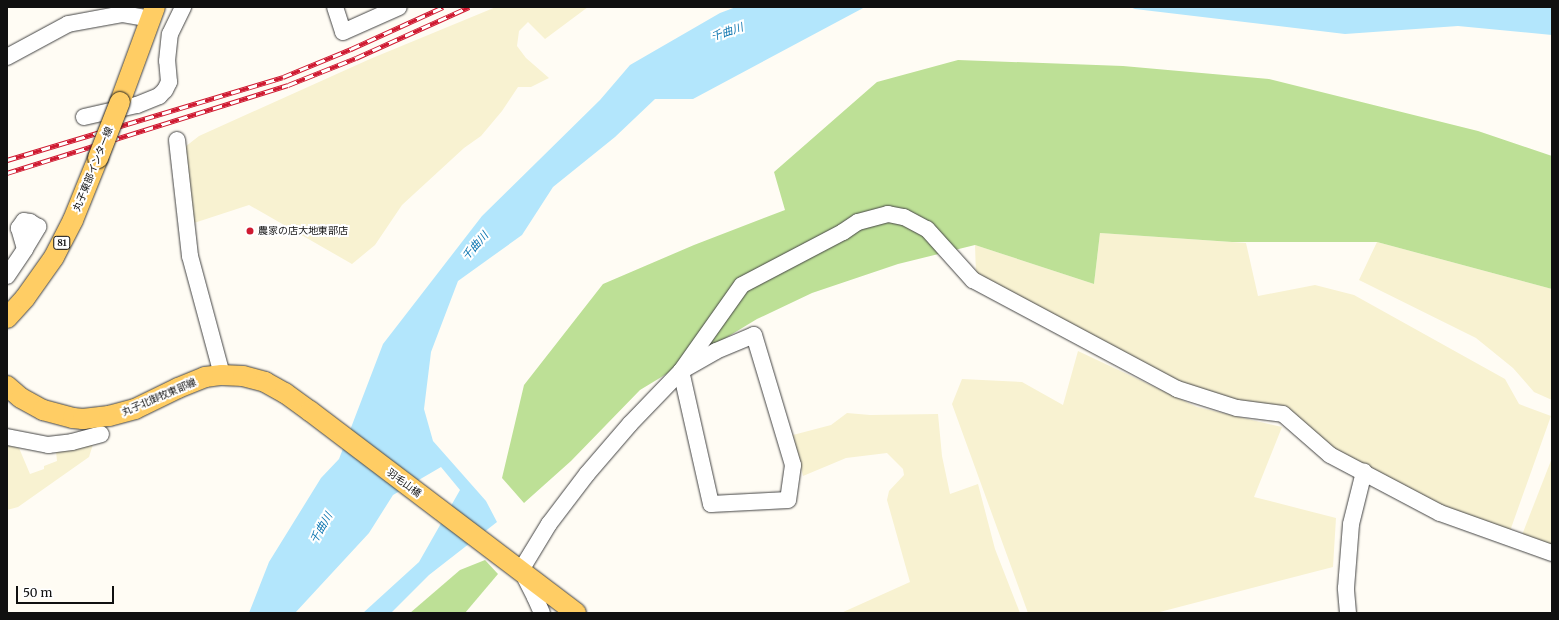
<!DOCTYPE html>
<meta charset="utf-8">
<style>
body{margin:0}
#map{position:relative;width:1559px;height:620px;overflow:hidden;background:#fffcf4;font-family:Merriweather,"Noto Sans JP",serif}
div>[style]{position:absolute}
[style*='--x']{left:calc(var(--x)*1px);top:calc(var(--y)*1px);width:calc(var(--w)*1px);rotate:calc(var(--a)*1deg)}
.farmland>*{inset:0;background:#f8f2d1}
.forest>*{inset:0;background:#bde096}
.water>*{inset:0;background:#b3e6fc}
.roads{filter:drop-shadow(0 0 1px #434343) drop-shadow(0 0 1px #434343)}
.minor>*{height:16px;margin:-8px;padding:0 8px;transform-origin:8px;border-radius:8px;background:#fff}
.major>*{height:20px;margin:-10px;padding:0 10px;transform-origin:10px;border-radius:10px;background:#ffcd64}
.rail>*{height:4.5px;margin-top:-2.25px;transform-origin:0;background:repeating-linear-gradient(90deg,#fff 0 9px,#cf1a31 0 18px);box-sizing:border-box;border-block:1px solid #cf1a31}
.bridges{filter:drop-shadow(0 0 1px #212121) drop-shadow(0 0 1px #212121)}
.major-bridge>*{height:20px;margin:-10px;padding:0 10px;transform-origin:10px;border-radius:10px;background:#ffcd64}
.dots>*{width:11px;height:11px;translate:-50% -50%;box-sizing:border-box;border:2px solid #fff;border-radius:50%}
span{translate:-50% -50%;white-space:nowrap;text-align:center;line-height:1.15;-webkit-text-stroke:4px #fff;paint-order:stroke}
.shield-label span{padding:1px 3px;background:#fff;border:1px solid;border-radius:3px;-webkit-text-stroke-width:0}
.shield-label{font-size:9px;color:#101010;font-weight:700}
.street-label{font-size:10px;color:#101010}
.poi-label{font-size:10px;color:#101010}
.left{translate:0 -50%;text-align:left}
.water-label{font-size:11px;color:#0c75b0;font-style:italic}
.frame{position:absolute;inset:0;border:8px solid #101010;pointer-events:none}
.scale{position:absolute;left:16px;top:586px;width:98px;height:18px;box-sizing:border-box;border:2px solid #101010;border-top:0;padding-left:5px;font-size:12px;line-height:14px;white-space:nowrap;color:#101010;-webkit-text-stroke:3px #fff;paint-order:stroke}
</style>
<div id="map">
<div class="farmland">
<i style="clip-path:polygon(496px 7px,588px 7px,545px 39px,528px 22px,519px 31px,517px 46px,526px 58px,549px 78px,531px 87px,518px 87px,502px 111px,481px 136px,464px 148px,402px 205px,375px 245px,352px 264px,249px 205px,194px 223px,181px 150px,199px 136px,370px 59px)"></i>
<i style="clip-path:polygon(1100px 233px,1246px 243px,1258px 296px,1315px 285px,1354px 295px,1505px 379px,1519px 404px,1551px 416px,1510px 531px,1447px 511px,1335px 450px,1285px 406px,1237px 402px,1182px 383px,976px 275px,975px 245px,1094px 284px)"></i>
<i style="clip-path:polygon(1377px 242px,1552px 289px,1552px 400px,1534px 392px,1513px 368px,1476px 338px,1359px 280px)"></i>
<i style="clip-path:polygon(1078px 351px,1197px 407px,1282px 427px,1254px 497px,1336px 518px,1333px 567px,1156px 613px,1028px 613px,952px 404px,962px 379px,1022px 382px,1063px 405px)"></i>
<i style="clip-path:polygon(847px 413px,870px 415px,938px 414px,942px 456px,950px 494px,978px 484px,995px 549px,1020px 613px,841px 613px,910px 582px,887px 500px,889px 491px,904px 475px,903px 469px,887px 453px,846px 458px,803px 476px,793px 435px,831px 425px)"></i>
<i style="clip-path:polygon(94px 441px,89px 457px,18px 507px,7px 510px,7px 445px,19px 448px,30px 474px,44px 469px,44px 466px,57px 461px,56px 451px)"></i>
<i style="clip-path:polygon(1552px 458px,1552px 546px,1522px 535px)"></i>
</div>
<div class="forest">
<i style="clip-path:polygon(958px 60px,1123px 66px,1269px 79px,1478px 131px,1552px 156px,1552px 289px,1377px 242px,1232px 242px,1100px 233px,1094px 284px,975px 245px,898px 264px,812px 293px,757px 319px,640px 390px,571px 461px,524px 503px,502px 478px,524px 385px,603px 284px,694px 245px,785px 210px,774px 172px,877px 82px)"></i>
<i style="clip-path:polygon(485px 560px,498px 574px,465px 613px,410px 613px,460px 570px)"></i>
</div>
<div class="water">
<i style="clip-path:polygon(736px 7px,865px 7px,693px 99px,655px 99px,615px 137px,553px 187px,522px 235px,458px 281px,431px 352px,424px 409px,433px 441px,486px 501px,497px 522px,429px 575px,391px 613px,363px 613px,419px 562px,460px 490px,441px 467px,393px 495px,369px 533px,295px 613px,249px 613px,269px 562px,321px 478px,339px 459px,383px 344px,482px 216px,600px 100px,630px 65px,720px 13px)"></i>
<i style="clip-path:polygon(1130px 7px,1552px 7px,1552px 35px,1458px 26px,1345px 34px,1135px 9px)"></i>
</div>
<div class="roads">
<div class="minor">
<i style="--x:335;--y:7;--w:26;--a:72"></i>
<i style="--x:343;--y:32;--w:61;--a:-24.1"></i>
<i style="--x:7;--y:57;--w:69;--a:-28.4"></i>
<i style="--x:68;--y:24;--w:56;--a:-10.3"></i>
<i style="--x:123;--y:14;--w:28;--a:10"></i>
<i style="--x:84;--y:117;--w:54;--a:-12.8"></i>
<i style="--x:137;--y:105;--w:24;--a:-22"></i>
<i style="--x:159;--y:96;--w:8;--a:-45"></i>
<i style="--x:165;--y:90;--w:9;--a:-63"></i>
<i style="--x:169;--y:82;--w:21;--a:-95"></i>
<i style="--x:167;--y:61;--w:27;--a:-84"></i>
<i style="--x:170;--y:34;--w:30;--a:-64"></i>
<i style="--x:177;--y:140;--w:117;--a:83.6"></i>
<i style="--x:190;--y:256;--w:123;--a:74.9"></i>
<i style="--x:7;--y:276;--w:32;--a:-56"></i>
<i style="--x:25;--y:249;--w:26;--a:-59"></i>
<i style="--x:38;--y:227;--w:9;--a:-148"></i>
<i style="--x:30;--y:222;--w:6;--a:-171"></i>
<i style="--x:24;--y:221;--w:9;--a:126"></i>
<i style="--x:19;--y:228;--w:22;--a:74"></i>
<i style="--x:754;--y:335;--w:136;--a:73.3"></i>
<i style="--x:793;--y:465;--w:35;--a:98"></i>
<i style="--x:788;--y:500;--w:77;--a:177"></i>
<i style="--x:711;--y:504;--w:136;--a:-102.7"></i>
<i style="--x:681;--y:371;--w:40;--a:-29.7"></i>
<i style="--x:716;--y:351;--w:41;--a:-22.8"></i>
<i style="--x:7;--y:437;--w:42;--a:11"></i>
<i style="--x:48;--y:445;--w:24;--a:-7"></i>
<i style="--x:72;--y:442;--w:30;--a:-15"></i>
<i style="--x:542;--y:613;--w:17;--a:-114"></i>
<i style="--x:535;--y:597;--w:30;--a:-117"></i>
<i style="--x:521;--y:570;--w:54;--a:-58.7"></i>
<i style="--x:549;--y:524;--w:63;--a:-52.8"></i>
<i style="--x:587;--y:474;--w:66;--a:-49.3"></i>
<i style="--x:630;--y:424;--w:74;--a:-46.1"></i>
<i style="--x:681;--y:371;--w:105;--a:-54.7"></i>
<i style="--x:742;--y:285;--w:114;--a:-27.7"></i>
<i style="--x:843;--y:232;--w:18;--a:-34"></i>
<i style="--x:858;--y:222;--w:31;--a:-15"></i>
<i style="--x:888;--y:214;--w:16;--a:11"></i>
<i style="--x:904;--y:217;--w:26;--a:28"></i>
<i style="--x:927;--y:229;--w:69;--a:48"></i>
<i style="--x:973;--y:280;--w:231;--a:28.1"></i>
<i style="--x:1177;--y:389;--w:63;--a:17.6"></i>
<i style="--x:1237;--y:408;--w:46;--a:7.4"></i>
<i style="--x:1283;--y:414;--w:62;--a:41.1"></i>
<i style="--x:1330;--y:455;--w:124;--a:27.8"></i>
<i style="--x:1440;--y:513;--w:119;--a:19.7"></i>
<i style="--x:1348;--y:613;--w:25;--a:-95"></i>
<i style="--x:1346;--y:588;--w:64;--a:-85.5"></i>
<i style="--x:1351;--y:524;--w:54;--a:-76"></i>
</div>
<div class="major">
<i style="--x:120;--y:102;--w:101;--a:-69.8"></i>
<i style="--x:7;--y:318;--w:27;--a:-48"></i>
<i style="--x:25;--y:298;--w:50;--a:-54.7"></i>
<i style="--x:54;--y:257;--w:42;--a:-62.8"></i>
<i style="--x:73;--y:220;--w:67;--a:-68"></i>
<i style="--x:7;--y:386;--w:18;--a:41"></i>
<i style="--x:21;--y:398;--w:25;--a:29"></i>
<i style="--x:43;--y:410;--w:31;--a:15"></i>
<i style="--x:73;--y:418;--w:10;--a:6"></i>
<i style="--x:83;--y:419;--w:26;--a:-7"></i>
<i style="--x:109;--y:416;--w:27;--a:-15"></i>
<i style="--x:135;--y:409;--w:48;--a:-26"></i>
<i style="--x:178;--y:388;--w:29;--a:-22"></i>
<i style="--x:205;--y:377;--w:17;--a:-7"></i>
<i style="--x:222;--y:375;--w:21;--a:3"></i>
<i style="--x:243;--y:376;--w:23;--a:15"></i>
<i style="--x:265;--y:382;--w:23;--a:29"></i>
<i style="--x:285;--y:393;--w:31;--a:36"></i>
<i style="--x:310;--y:411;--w:334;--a:37.2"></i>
</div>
</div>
<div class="rail">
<i style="--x:7;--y:160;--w:288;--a:-16.7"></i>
<i style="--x:283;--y:77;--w:74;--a:-22.4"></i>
<i style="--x:351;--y:49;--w:101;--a:-24.5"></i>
<i style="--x:7;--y:173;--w:294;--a:-17.4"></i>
<i style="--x:288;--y:85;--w:73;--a:-21.7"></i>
<i style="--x:356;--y:58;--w:124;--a:-24.3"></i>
</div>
<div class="bridges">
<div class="major-bridge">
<i style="--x:98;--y:158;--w:60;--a:-68.6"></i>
</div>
</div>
<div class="dots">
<i style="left:250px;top:231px;background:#cf1a31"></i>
</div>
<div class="shield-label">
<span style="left:62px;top:243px">81</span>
</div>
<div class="street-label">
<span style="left:93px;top:169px;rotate:-68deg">丸子東部インター線</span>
<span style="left:159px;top:397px;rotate:-23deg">丸子北御牧東部線</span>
<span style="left:404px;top:483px;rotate:37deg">羽毛山橋</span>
</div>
<div class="poi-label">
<span class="left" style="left:258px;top:231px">農家の店大地東部店</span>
</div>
<div class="water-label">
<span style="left:727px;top:32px;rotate:-19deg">千曲川</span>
<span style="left:475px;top:246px;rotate:-49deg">千曲川</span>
<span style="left:321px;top:528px;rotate:-60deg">千曲川</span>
</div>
<div class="frame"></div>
<div class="scale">50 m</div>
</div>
